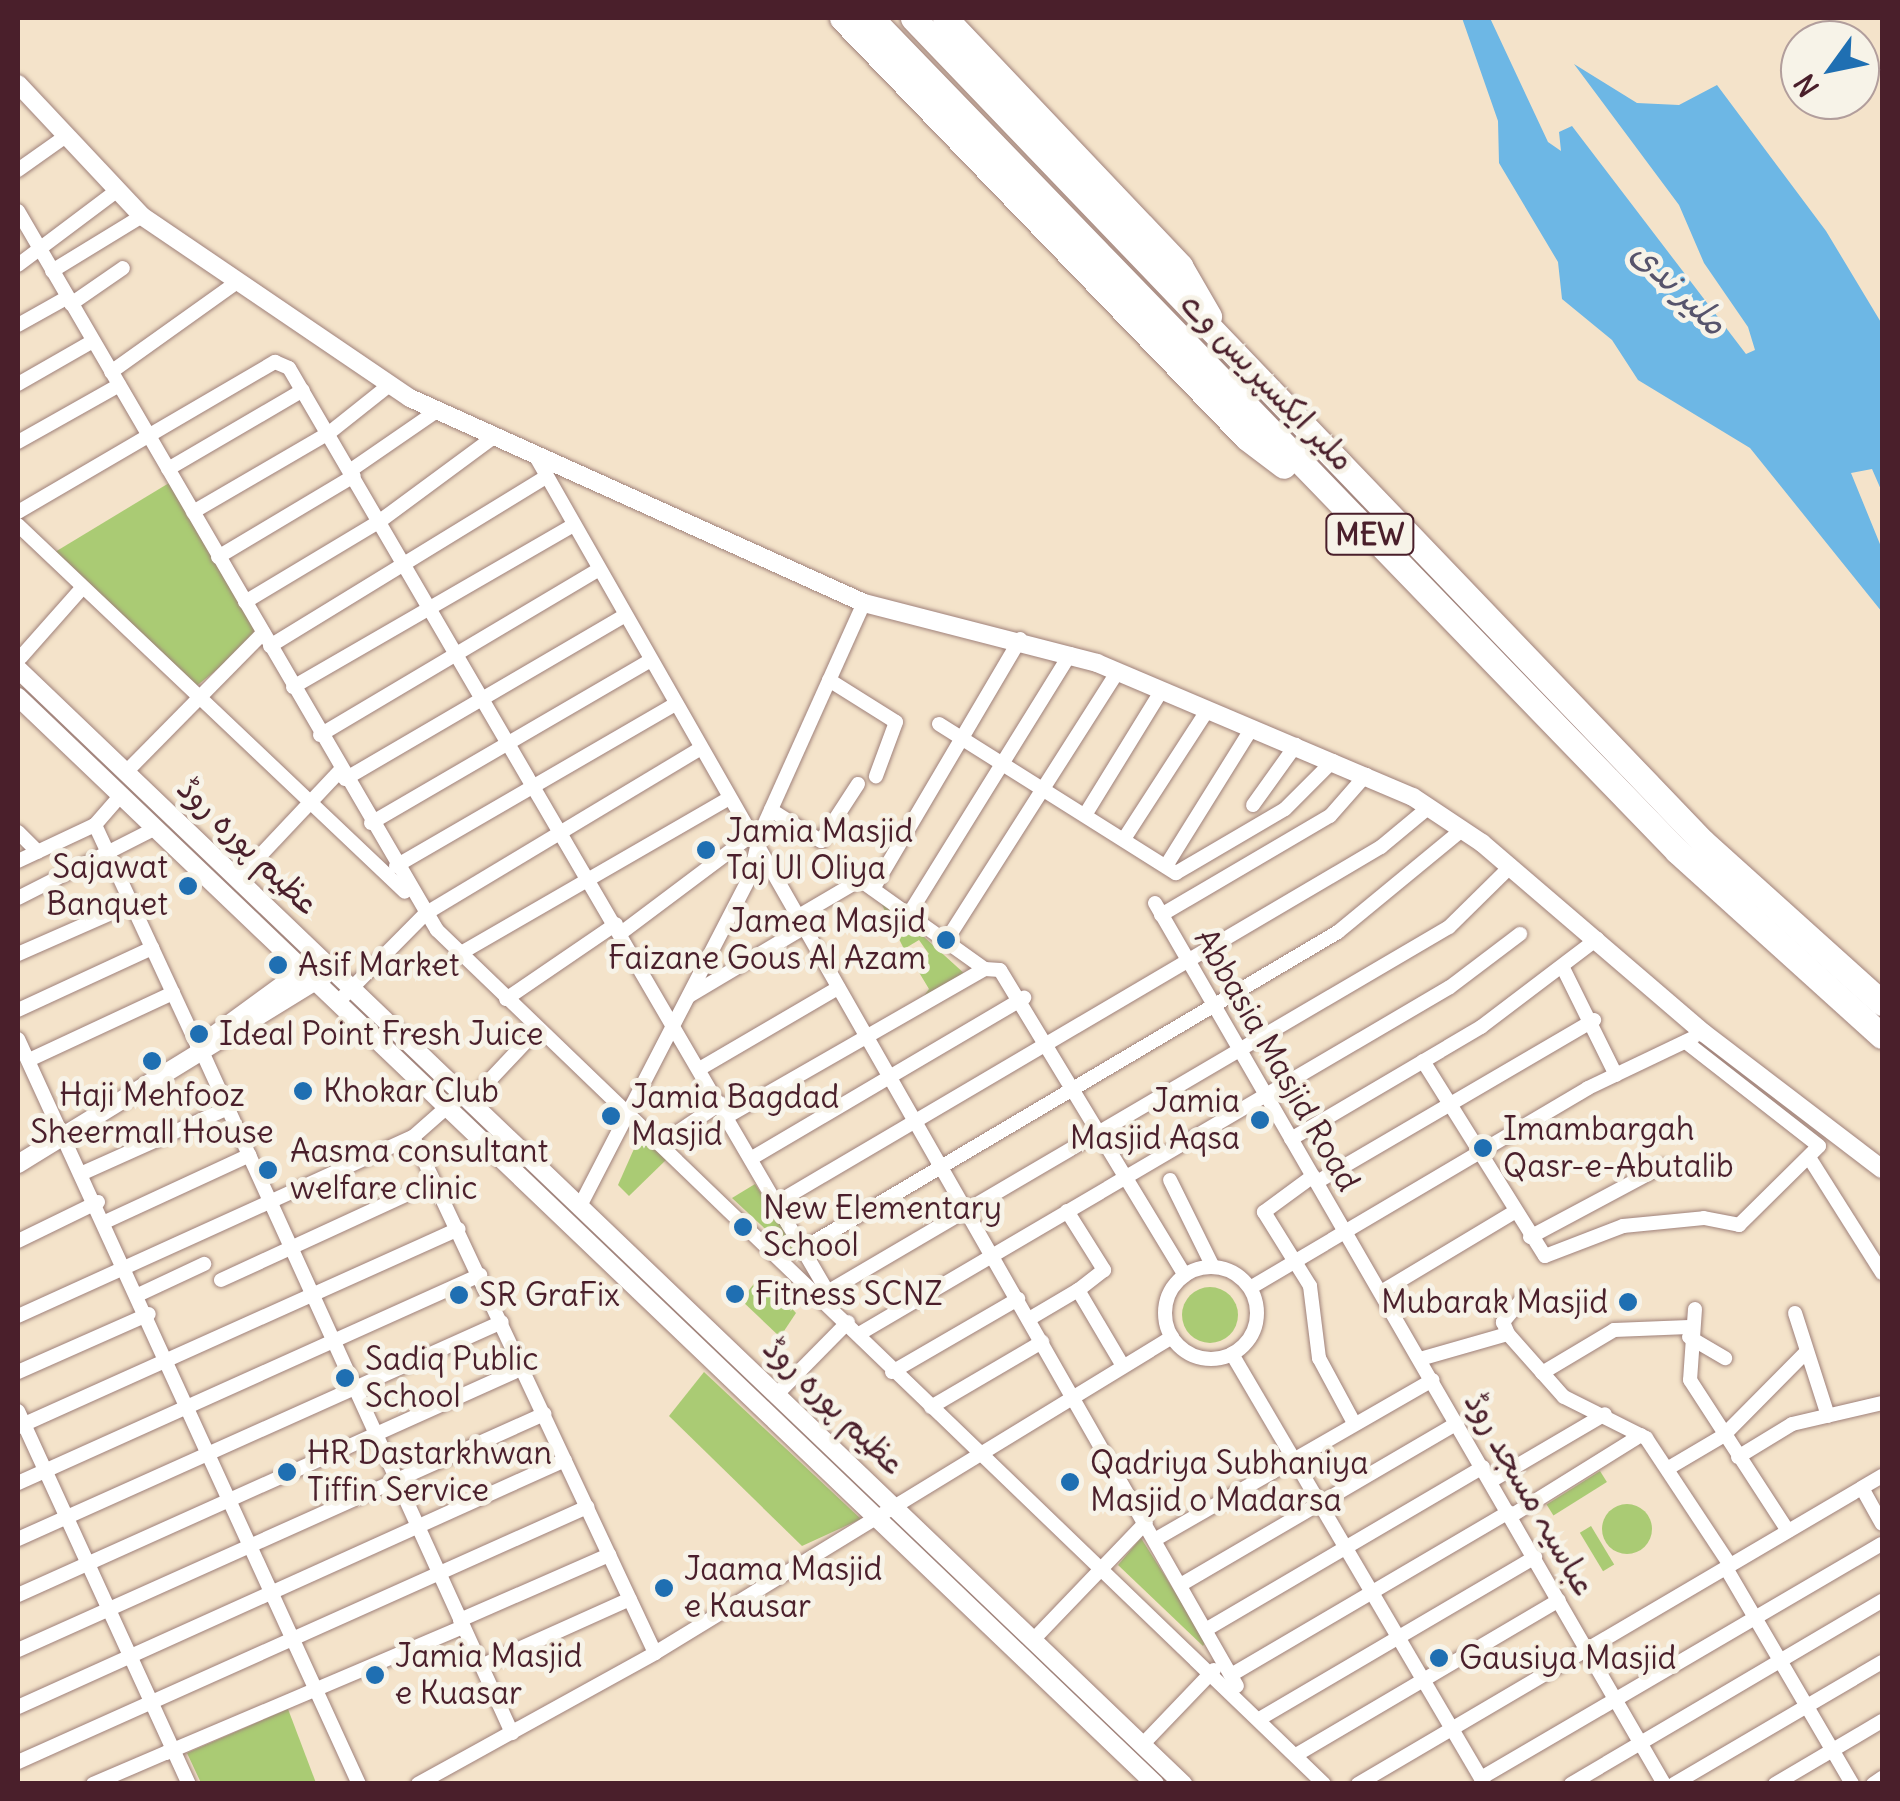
<!DOCTYPE html>
<meta charset="utf-8">
<style>
body{margin:0}
#map{position:relative;width:1900px;height:1801px;overflow:hidden;background:#f4e3ca;font-family:Delius,"Playpen Sans Arabic",sans-serif}
div>[style]{position:absolute}
[style*='--x']{left:calc(var(--x)*1px);top:calc(var(--y)*1px);width:calc(var(--w)*1px);rotate:calc(var(--a)*1deg)}
.green>*{inset:0;background:#aacb74;transform-origin:0 0}
.round{border-radius:50%}
.water>*{inset:0;background:#6db7e5}
.roads{filter:drop-shadow(0 0 2px #9f817a) drop-shadow(0 0 2px #9f817a)}
.street>*{height:14px;margin:-7px;padding:0 7px;transform-origin:7px;border-radius:7px;background:#fff}
.street>.ring{margin:-7px;padding:0;box-sizing:content-box;background:none;border:14px solid #fff;border-radius:50%}
.secondary>*{height:18px;margin:-9px;padding:0 9px;transform-origin:9px;border-radius:9px;background:#fff}
.highway>*{height:25px;margin:-12.5px;padding:0 12.5px;transform-origin:12.5px;border-radius:12.5px;background:#fff}
.dots>*{width:28px;height:28px;translate:-50% -50%;box-sizing:border-box;border:5px solid #f7f3e8;border-radius:50%}
span{translate:-50% -50%;white-space:nowrap;text-align:center;line-height:1.15;-webkit-text-stroke:10px #f7f3e8;paint-order:stroke}
.shield-label span{padding:2px 8px;background:#f7f3e8;border:2px solid;border-radius:8px;-webkit-text-stroke-width:0}
.shield-label{font-size:30px;color:#4a1f2b;font-weight:700}
.street-label{font-size:32px;color:#4a1f2b}
.poi-label{font-size:32px;color:#4a1f2b}
.left{translate:0 -50%;text-align:left}
.right{translate:-100% -50%;text-align:right}
.water-label{font-size:35px;color:#56546c;font-style:italic}
.frame{position:absolute;inset:0;border:20px solid #4a1f2b;pointer-events:none}
.north{position:absolute;left:1780px;top:20px;width:100px;height:100px;box-sizing:border-box;background:#f7f3e8;border:2px solid #b29e9c;border-radius:50%;rotate:237deg;font-size:28px;font-weight:700;line-height:40px;text-align:center;color:#4a1f2b}
.north::after{content:'';display:block;margin:auto;width:35px;height:45px;background:#1f6fb2;clip-path:polygon(50% 0,100% 100%,50% 72%,0 100%)}
</style>
<div id="map">
<div class="green">
<i style="clip-path:polygon(169px 483px,259px 636px,194px 688px,55px 552px)"></i>
<i style="clip-path:polygon(879px 899px,912px 926px,966px 975px,917px 1005px,929px 989px,914px 964px,929px 954px,919px 940px,904px 949px)"></i>
<i style="clip-path:polygon(641px 1133px,668px 1158px,629px 1196px,618px 1185px)"></i>
<i style="clip-path:polygon(755px 1184px,796px 1247px,791px 1253px,732px 1198px)"></i>
<i style="clip-path:polygon(761px 1275px,796px 1313px,780px 1337px,741px 1300px)"></i>
<i class="round" style="left:1182px;top:1287px;width:56px;height:56px"></i>
<i style="clip-path:polygon(704px 1372px,861px 1519px,802px 1546px,669px 1416px)"></i>
<i style="left:1600px;top:1471px;width:13px;height:63px;rotate:58deg"></i>
<i class="round" style="left:1602px;top:1504px;width:50px;height:50px"></i>
<i style="left:1591px;top:1526px;width:45px;height:13px;rotate:59deg"></i>
<i style="clip-path:polygon(1141px 1538px,1206px 1641px,1203px 1646px,1118px 1565px)"></i>
<i style="clip-path:polygon(288px 1709px,316px 1783px,201px 1783px,187px 1753px)"></i>
</div>
<div class="water">
<i style="clip-path:polygon(1462px 18px,1490px 18px,1548px 142px,1561px 151px,1559px 132px,1572px 126px,1746px 354px,1755px 350px,1748px 327px,1704px 263px,1679px 205px,1574px 64px,1637px 103px,1679px 105px,1717px 85px,1826px 231px,1882px 324px,1882px 492px,1872px 469px,1851px 473px,1882px 549px,1882px 612px,1750px 448px,1638px 380px,1612px 340px,1562px 299px,1558px 262px,1499px 163px,1498px 121px)"></i>
</div>
<div class="roads">
<div class="street">
<i style="--x:18;--y:170;--w:59;--a:-35.3"></i>
<i style="--x:18;--y:211;--w:832;--a:59.77"></i>
<i style="--x:437;--y:930;--w:1231;--a:43.91"></i>
<i style="--x:18;--y:265;--w:125;--a:-36.9"></i>
<i style="--x:52;--y:271;--w:105;--a:-31.4"></i>
<i style="--x:71;--y:304;--w:63;--a:-34.7"></i>
<i style="--x:18;--y:325;--w:57;--a:-29.2"></i>
<i style="--x:111;--y:372;--w:153;--a:-35.5"></i>
<i style="--x:18;--y:384;--w:86;--a:-29.8"></i>
<i style="--x:18;--y:442;--w:116;--a:-29.4"></i>
<i style="--x:535;--y:455;--w:1417;--a:60.31"></i>
<i style="--x:168;--y:469;--w:156;--a:-30.3"></i>
<i style="--x:351;--y:470;--w:104;--a:-34.5"></i>
<i style="--x:18;--y:512;--w:298;--a:-30.3"></i>
<i style="--x:275;--y:362;--w:15;--a:23"></i>
<i style="--x:289;--y:368;--w:1080;--a:59.76"></i>
<i style="--x:193;--y:512;--w:157;--a:-30.2"></i>
<i style="--x:329;--y:433;--w:75;--a:-38.5"></i>
<i style="--x:18;--y:525;--w:533;--a:43.48"></i>
<i style="--x:218;--y:557;--w:158;--a:-30.8"></i>
<i style="--x:245;--y:602;--w:157;--a:-31"></i>
<i style="--x:380;--y:521;--w:142;--a:-36.4"></i>
<i style="--x:270;--y:646;--w:324;--a:-31.5"></i>
<i style="--x:21;--y:657;--w:92;--a:-48.5"></i>
<i style="--x:829;--y:680;--w:79;--a:32.1"></i>
<i style="--x:896;--y:722;--w:58;--a:110.3"></i>
<i style="--x:293;--y:687;--w:324;--a:-30"></i>
<i style="--x:939;--y:724;--w:280;--a:32.2"></i>
<i style="--x:1176;--y:873;--w:126;--a:-30.4"></i>
<i style="--x:1285;--y:809;--w:68;--a:-45"></i>
<i style="--x:320;--y:735;--w:323;--a:-30.7"></i>
<i style="--x:127;--y:771;--w:194;--a:-45.4"></i>
<i style="--x:345;--y:779;--w:323;--a:-30.3"></i>
<i style="--x:121;--y:795;--w:40;--a:131"></i>
<i style="--x:95;--y:825;--w:245;--a:65.1"></i>
<i style="--x:1253;--y:805;--w:74;--a:-54.4"></i>
<i style="--x:771;--y:810;--w:59;--a:31.8"></i>
<i style="--x:821;--y:841;--w:68;--a:-57"></i>
<i style="--x:1085;--y:815;--w:147;--a:-58.4"></i>
<i style="--x:371;--y:823;--w:322;--a:-30.2"></i>
<i style="--x:18;--y:832;--w:28;--a:45"></i>
<i style="--x:1124;--y:839;--w:155;--a:-57.1"></i>
<i style="--x:18;--y:861;--w:85;--a:-25.1"></i>
<i style="--x:396;--y:866;--w:321;--a:-30.1"></i>
<i style="--x:1166;--y:866;--w:163;--a:-58.1"></i>
<i style="--x:239;--y:878;--w:147;--a:-46.7"></i>
<i style="--x:873;--y:889;--w:290;--a:-59.5"></i>
<i style="--x:18;--y:898;--w:155;--a:-26.9"></i>
<i style="--x:1155;--y:903;--w:1017;--a:59.98"></i>
<i style="--x:909;--y:914;--w:306;--a:-58.2"></i>
<i style="--x:1161;--y:915;--w:196;--a:-30.4"></i>
<i style="--x:1330;--y:816;--w:55;--a:-48.7"></i>
<i style="--x:797;--y:917;--w:73;--a:-30.4"></i>
<i style="--x:860;--y:880;--w:153;--a:35.5"></i>
<i style="--x:621;--y:933;--w:161;--a:-36.9"></i>
<i style="--x:946;--y:941;--w:320;--a:-57.5"></i>
<i style="--x:461;--y:953;--w:308;--a:-30"></i>
<i style="--x:18;--y:954;--w:124;--a:-23.7"></i>
<i style="--x:1564;--y:970;--w:117;--a:63.7"></i>
<i style="--x:689;--y:996;--w:133;--a:-30.8"></i>
<i style="--x:506;--y:999;--w:133;--a:-34.3"></i>
<i style="--x:338;--y:1002;--w:124;--a:-45.3"></i>
<i style="--x:425;--y:914;--w:321;--a:-31"></i>
<i style="--x:18;--y:1010;--w:148;--a:-24.8"></i>
<i style="--x:18;--y:1039;--w:819;--a:65.41"></i>
<i style="--x:204;--y:1056;--w:744;--a:65.54"></i>
<i style="--x:29;--y:1060;--w:159;--a:-25"></i>
<i style="--x:1423;--y:1061;--w:230;--a:58"></i>
<i style="--x:1545;--y:1256;--w:84;--a:-21"></i>
<i style="--x:1623;--y:1226;--w:81;--a:-5.6"></i>
<i style="--x:1704;--y:1218;--w:36;--a:11"></i>
<i style="--x:1739;--y:1225;--w:112;--a:-44.6"></i>
<i style="--x:1819;--y:1146;--w:169;--a:-142"></i>
<i style="--x:701;--y:1068;--w:159;--a:-30.3"></i>
<i style="--x:471;--y:1100;--w:96;--a:-46.7"></i>
<i style="--x:728;--y:1116;--w:296;--a:-29.8"></i>
<i style="--x:985;--y:969;--w:15;--a:4"></i>
<i style="--x:1000;--y:970;--w:357;--a:58.8"></i>
<i style="--x:413;--y:1137;--w:570;--a:64.87"></i>
<i style="--x:1291;--y:1139;--w:221;--a:-30.5"></i>
<i style="--x:1481;--y:1027;--w:146;--a:-37.2"></i>
<i style="--x:660;--y:1144;--w:73;--a:-33.9"></i>
<i style="--x:752;--y:1158;--w:316;--a:-30.5"></i>
<i style="--x:1810;--y:1159;--w:135;--a:57.7"></i>
<i style="--x:85;--y:1172;--w:157;--a:-24.1"></i>
<i style="--x:1313;--y:1176;--w:61;--a:143.7"></i>
<i style="--x:1264;--y:1212;--w:87;--a:58.1"></i>
<i style="--x:1310;--y:1286;--w:73;--a:82.9"></i>
<i style="--x:1319;--y:1358;--w:74;--a:61.7"></i>
<i style="--x:1170;--y:1180;--w:97;--a:63.7"></i>
<i style="--x:1317;--y:1182;--w:321;--a:-30.3"></i>
<i style="--x:778;--y:1202;--w:700;--a:-30.49"></i>
<i style="--x:1381;--y:847;--w:62;--a:-39.8"></i>
<i style="--x:580;--y:1206;--w:370;--a:-62.7"></i>
<i style="--x:750;--y:877;--w:44;--a:-76.9"></i>
<i style="--x:760;--y:834;--w:253;--a:-65.8"></i>
<i style="--x:1067;--y:1211;--w:70;--a:57.9"></i>
<i style="--x:1104;--y:1270;--w:33;--a:142"></i>
<i style="--x:107;--y:1221;--w:157;--a:-24.8"></i>
<i style="--x:1530;--y:1237;--w:151;--a:-28.1"></i>
<i style="--x:18;--y:1241;--w:89;--a:-26"></i>
<i style="--x:804;--y:1248;--w:620;--a:-30.62"></i>
<i style="--x:1338;--y:932;--w:162;--a:-39.5"></i>
<i class="ring" style="left:1165px;top:1267px;width:78px;height:78px"></i>
<i style="--x:221;--y:1280;--w:234;--a:-24.7"></i>
<i style="--x:1250;--y:1288;--w:393;--a:-30.6"></i>
<i style="--x:1588;--y:1088;--w:116;--a:-25.5"></i>
<i style="--x:829;--y:1291;--w:719;--a:-30.42"></i>
<i style="--x:1449;--y:927;--w:87;--a:-44.5"></i>
<i style="--x:1381;--y:1292;--w:155;--a:-31"></i>
<i style="--x:140;--y:1294;--w:71;--a:-25.1"></i>
<i style="--x:1524;--y:1297;--w:33;--a:130"></i>
<i style="--x:1503;--y:1322;--w:13;--a:67"></i>
<i style="--x:1508;--y:1334;--w:84;--a:48.4"></i>
<i style="--x:1564;--y:1397;--w:92;--a:26.6"></i>
<i style="--x:1646;--y:1438;--w:152;--a:56.5"></i>
<i style="--x:1695;--y:1309;--w:71;--a:94"></i>
<i style="--x:1690;--y:1380;--w:180;--a:57"></i>
<i style="--x:1795;--y:1313;--w:108;--a:72.2"></i>
<i style="--x:18;--y:1316;--w:434;--a:-24.4"></i>
<i style="--x:413;--y:1137;--w:45;--a:-41.4"></i>
<i style="--x:1029;--y:1319;--w:57;--a:-30.6"></i>
<i style="--x:1078;--y:1290;--w:88;--a:59.4"></i>
<i style="--x:859;--y:1334;--w:685;--a:-30.42"></i>
<i style="--x:1450;--y:987;--w:88;--a:-37.1"></i>
<i style="--x:1689;--y:1337;--w:42;--a:30.3"></i>
<i style="--x:1232;--y:1354;--w:498;--a:59.6"></i>
<i style="--x:1420;--y:1359;--w:91;--a:-15.9"></i>
<i style="--x:18;--y:1372;--w:143;--a:-23.9"></i>
<i style="--x:892;--y:1372;--w:146;--a:-30.1"></i>
<i style="--x:1542;--y:1373;--w:84;--a:-30.8"></i>
<i style="--x:1614;--y:1330;--w:75;--a:-2.3"></i>
<i style="--x:777;--y:1394;--w:101;--a:-45.4"></i>
<i style="--x:931;--y:1407;--w:129;--a:-30.4"></i>
<i style="--x:18;--y:1411;--w:410;--a:65.4"></i>
<i style="--x:18;--y:1427;--w:483;--a:-24.2"></i>
<i style="--x:1738;--y:1457;--w:63;--a:-31.4"></i>
<i style="--x:1792;--y:1424;--w:92;--a:-13.1"></i>
<i style="--x:1672;--y:1466;--w:59;--a:-30.5"></i>
<i style="--x:1723;--y:1436;--w:118;--a:-45.3"></i>
<i style="--x:1491;--y:1481;--w:132;--a:-30.4"></i>
<i style="--x:18;--y:1483;--w:507;--a:-24.24"></i>
<i style="--x:1862;--y:1488;--w:41;--a:60.9"></i>
<i style="--x:1511;--y:1516;--w:153;--a:-31.9"></i>
<i style="--x:18;--y:1539;--w:530;--a:-24.15"></i>
<i style="--x:1156;--y:1539;--w:319;--a:-29.9"></i>
<i style="--x:1726;--y:1568;--w:250;--a:59.7"></i>
<i style="--x:1182;--y:1584;--w:319;--a:-30.3"></i>
<i style="--x:18;--y:1595;--w:554;--a:-24.2"></i>
<i style="--x:460;--y:1620;--w:163;--a:-23.6"></i>
<i style="--x:1207;--y:1629;--w:320;--a:-30.4"></i>
<i style="--x:1033;--y:1640;--w:163;--a:-46.2"></i>
<i style="--x:18;--y:1650;--w:577;--a:-24.16"></i>
<i style="--x:481;--y:1666;--w:163;--a:-24.2"></i>
<i style="--x:1231;--y:1675;--w:322;--a:-30.4"></i>
<i style="--x:18;--y:1707;--w:600;--a:-24.3"></i>
<i style="--x:1261;--y:1718;--w:318;--a:-30.4"></i>
<i style="--x:1142;--y:1745;--w:104;--a:-46.2"></i>
<i style="--x:166;--y:1753;--w:323;--a:-23"></i>
<i style="--x:1296;--y:1755;--w:305;--a:-30.5"></i>
<i style="--x:18;--y:1762;--w:624;--a:-24.14"></i>
<i style="--x:1481;--y:1778;--w:464;--a:-30.3"></i>
<i style="--x:93;--y:1784;--w:84;--a:-23.2"></i>
<i style="--x:418;--y:1784;--w:271;--a:-28.9"></i>
<i style="--x:655;--y:1653;--w:606;--a:-31.43"></i>
<i style="--x:1358;--y:1784;--w:608;--a:-30.45"></i>
<i style="--x:1571;--y:1784;--w:361;--a:-30.5"></i>
<i style="--x:1674;--y:1784;--w:241;--a:-30.4"></i>
<i style="--x:1775;--y:1784;--w:124;--a:-30.5"></i>
<i style="--x:1873;--y:1784;--w:11;--a:-34"></i>
</div>
<div class="secondary">
<i style="--x:18;--y:84;--w:181;--a:46.8"></i>
<i style="--x:142;--y:216;--w:324;--a:34.2"></i>
<i style="--x:410;--y:398;--w:498;--a:24.3"></i>
<i style="--x:864;--y:603;--w:241;--a:14.4"></i>
<i style="--x:1097;--y:663;--w:343;--a:23"></i>
<i style="--x:1413;--y:797;--w:83;--a:33.7"></i>
<i style="--x:1482;--y:843;--w:292;--a:40.6"></i>
<i style="--x:1704;--y:1033;--w:224;--a:37.4"></i>
<i style="--x:18;--y:669;--w:1613;--a:43.74"></i>
<i style="--x:18;--y:697;--w:1573;--a:43.71"></i>
<i style="--x:199;--y:1046;--w:139;--a:-36.2"></i>
<i style="--x:18;--y:1164;--w:361;--a:-31.6"></i>
</div>
<div class="highway">
<i style="--x:842;--y:18;--w:583;--a:46.04"></i>
<i style="--x:1247;--y:438;--w:46;--a:37.1"></i>
<i style="--x:871;--y:18;--w:1159;--a:45.94"></i>
<i style="--x:1677;--y:851;--w:276;--a:42.1"></i>
<i style="--x:913;--y:18;--w:1142;--a:46.21"></i>
<i style="--x:1703;--y:842;--w:241;--a:42"></i>
<i style="--x:945;--y:18;--w:342;--a:46.5"></i>
<i style="--x:1180;--y:266;--w:58;--a:59.9"></i>
</div>
</div>
<div class="dots">
<i style="left:706px;top:850px;background:#1f6fb2"></i>
<i style="left:188px;top:886px;background:#1f6fb2"></i>
<i style="left:946px;top:940px;background:#1f6fb2"></i>
<i style="left:278px;top:965px;background:#1f6fb2"></i>
<i style="left:199px;top:1034px;background:#1f6fb2"></i>
<i style="left:152px;top:1061px;background:#1f6fb2"></i>
<i style="left:303px;top:1091px;background:#1f6fb2"></i>
<i style="left:611px;top:1116px;background:#1f6fb2"></i>
<i style="left:1260px;top:1120px;background:#1f6fb2"></i>
<i style="left:1483px;top:1148px;background:#1f6fb2"></i>
<i style="left:268px;top:1170px;background:#1f6fb2"></i>
<i style="left:743px;top:1227px;background:#1f6fb2"></i>
<i style="left:735px;top:1294px;background:#1f6fb2"></i>
<i style="left:459px;top:1295px;background:#1f6fb2"></i>
<i style="left:1628px;top:1302px;background:#1f6fb2"></i>
<i style="left:345px;top:1378px;background:#1f6fb2"></i>
<i style="left:287px;top:1472px;background:#1f6fb2"></i>
<i style="left:1070px;top:1482px;background:#1f6fb2"></i>
<i style="left:664px;top:1588px;background:#1f6fb2"></i>
<i style="left:1439px;top:1658px;background:#1f6fb2"></i>
<i style="left:375px;top:1675px;background:#1f6fb2"></i>
</div>
<div class="shield-label">
<span style="left:1370px;top:534px">MEW</span>
</div>
<div class="street-label">
<span style="left:1267px;top:382px;rotate:46deg">ملیر ایکسپریس وے</span>
<span style="left:248px;top:846px;rotate:44deg">عظیم پورہ روڈ</span>
<span style="left:1277px;top:1060px;rotate:60deg">Abbasia Masjid Road</span>
<span style="left:834px;top:1406px;rotate:44deg">عظیم پورہ روڈ</span>
<span style="left:1530px;top:1494px;rotate:60deg">عباسیہ مسجد روڈ</span>
</div>
<div class="poi-label">
<span class="left" style="left:726px;top:850px">Jamia Masjid<br>Taj Ul Oliya</span>
<span class="right" style="left:168px;top:886px">Sajawat<br>Banquet</span>
<span class="right" style="left:926px;top:940px">Jamea Masjid<br>Faizane Gous Al Azam</span>
<span class="left" style="left:298px;top:965px">Asif Market</span>
<span class="left" style="left:219px;top:1034px">Ideal Point Fresh Juice</span>
<span class="left" style="left:323px;top:1091px">Khokar Club</span>
<span style="left:152px;top:1114px">Haji Mehfooz<br>Sheermall House</span>
<span class="left" style="left:631px;top:1116px">Jamia Bagdad<br>Masjid</span>
<span class="right" style="left:1240px;top:1120px">Jamia<br>Masjid Aqsa</span>
<span class="left" style="left:1503px;top:1148px">Imambargah<br>Qasr-e-Abutalib</span>
<span class="left" style="left:290px;top:1170px">Aasma consultant<br>welfare clinic</span>
<span class="left" style="left:763px;top:1227px">New Elementary<br>School</span>
<span class="left" style="left:755px;top:1294px">Fitness SCNZ</span>
<span class="left" style="left:479px;top:1295px">SR GraFix</span>
<span class="right" style="left:1608px;top:1302px">Mubarak Masjid</span>
<span class="left" style="left:365px;top:1378px">Sadiq Public<br>School</span>
<span class="left" style="left:307px;top:1472px">HR Dastarkhwan<br>Tiffin Service</span>
<span class="left" style="left:1090px;top:1482px">Qadriya Subhaniya<br>Masjid o Madarsa</span>
<span class="left" style="left:684px;top:1588px">Jaama Masjid<br>e Kausar</span>
<span class="left" style="left:395px;top:1675px">Jamia Masjid<br>e Kuasar</span>
<span class="left" style="left:1459px;top:1658px">Gausiya Masjid</span>
</div>
<div class="water-label">
<span style="left:1680px;top:287px;rotate:44deg">ملیر ندی</span>
</div>
<div class="frame"></div>
<div class="north">N</div>
</div>
